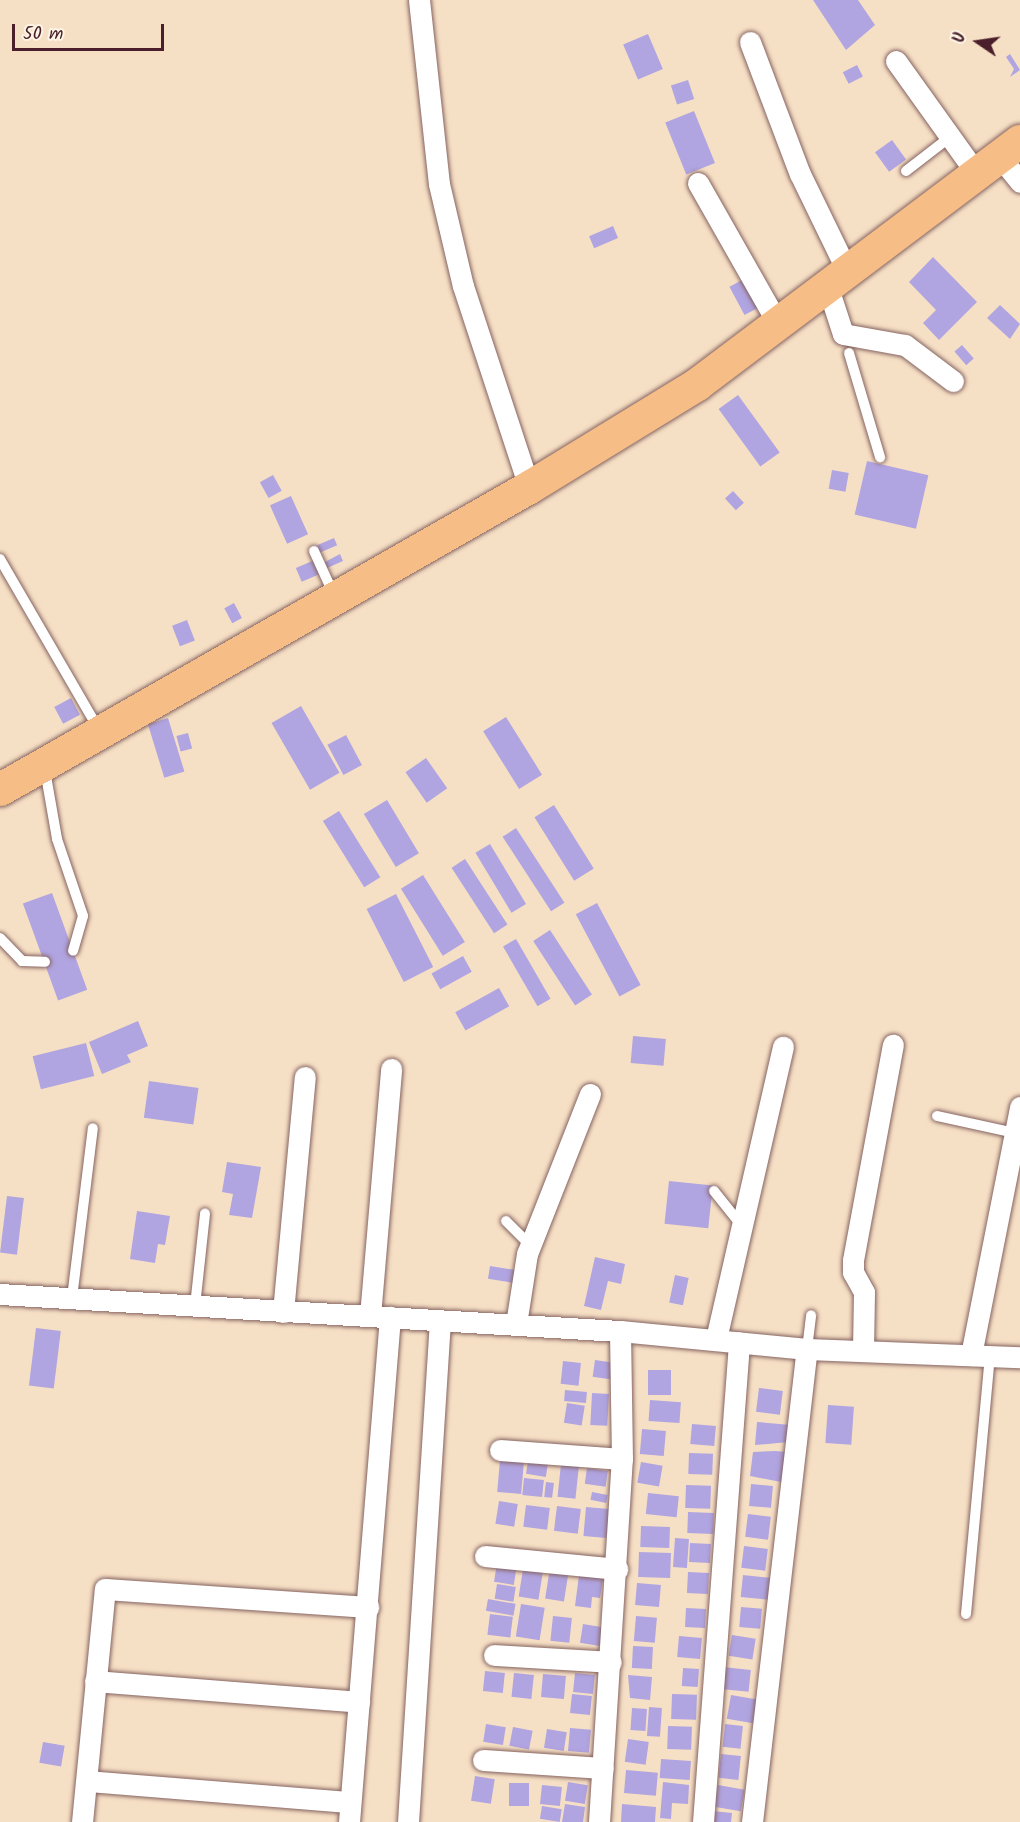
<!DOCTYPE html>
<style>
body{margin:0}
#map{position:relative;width:1020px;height:1822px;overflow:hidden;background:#f6e0c5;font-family:Kalam,sans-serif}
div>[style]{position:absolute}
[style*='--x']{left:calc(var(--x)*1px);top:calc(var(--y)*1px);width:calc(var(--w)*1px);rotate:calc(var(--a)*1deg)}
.building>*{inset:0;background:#b0a4e1;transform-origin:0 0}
.roads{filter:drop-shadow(0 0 2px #866361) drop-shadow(0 0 2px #866361)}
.lane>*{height:10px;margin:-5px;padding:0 5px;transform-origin:5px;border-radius:5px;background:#fff}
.street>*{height:21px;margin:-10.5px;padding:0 10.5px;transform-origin:10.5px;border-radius:10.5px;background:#fff}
.primary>*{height:33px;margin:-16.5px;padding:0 16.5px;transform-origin:16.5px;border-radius:16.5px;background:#f6be86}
span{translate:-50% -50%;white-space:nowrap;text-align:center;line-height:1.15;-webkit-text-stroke:4.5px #fcf5e5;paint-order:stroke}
.north{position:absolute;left:948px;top:12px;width:60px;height:60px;-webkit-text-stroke:4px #fcf5e5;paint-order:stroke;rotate:283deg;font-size:16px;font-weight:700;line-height:24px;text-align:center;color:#4a1f2b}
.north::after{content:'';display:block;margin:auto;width:21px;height:27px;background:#4a1f2b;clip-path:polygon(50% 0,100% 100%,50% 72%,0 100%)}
.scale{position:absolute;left:12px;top:24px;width:152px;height:27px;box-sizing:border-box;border:3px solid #4a1f2b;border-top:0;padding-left:8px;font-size:18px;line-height:21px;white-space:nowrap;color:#4a1f2b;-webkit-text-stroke:4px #fcf5e5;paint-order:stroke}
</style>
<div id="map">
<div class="building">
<i style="clip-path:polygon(813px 0,858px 0,875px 25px,846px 50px)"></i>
<i style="left:648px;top:34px;width:38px;height:27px;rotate:67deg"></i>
<i style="clip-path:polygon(1010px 54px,1020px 70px,1010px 77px,1014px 69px,1006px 57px)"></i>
<i style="left:857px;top:65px;width:13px;height:16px;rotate:63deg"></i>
<i style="left:688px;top:80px;width:20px;height:18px;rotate:72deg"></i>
<i style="left:694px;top:111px;width:56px;height:31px;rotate:68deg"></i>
<i style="left:892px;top:140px;width:24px;height:21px;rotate:54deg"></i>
<i style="left:613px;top:226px;width:13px;height:26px;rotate:67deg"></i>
<i style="clip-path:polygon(933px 257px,977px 302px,939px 340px,923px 323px,936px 310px,909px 282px)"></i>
<i style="left:748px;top:277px;width:32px;height:21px;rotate:62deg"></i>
<i style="clip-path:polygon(1000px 305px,1020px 324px,1010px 339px,987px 318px)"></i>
<i style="left:962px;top:345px;width:18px;height:10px;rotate:49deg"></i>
<i style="left:738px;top:395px;width:71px;height:24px;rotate:54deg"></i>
<i style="left:867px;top:461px;width:63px;height:55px;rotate:13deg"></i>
<i style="left:832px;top:470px;width:17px;height:19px;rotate:10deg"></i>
<i style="left:273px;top:475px;width:18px;height:15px;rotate:61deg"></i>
<i style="left:733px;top:491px;width:16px;height:11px;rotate:47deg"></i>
<i style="left:291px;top:496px;width:42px;height:23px;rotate:66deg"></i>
<i style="left:334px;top:538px;width:8px;height:19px;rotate:67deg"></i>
<i style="clip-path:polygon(340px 554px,343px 561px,327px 568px,325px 562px)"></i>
<i style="left:317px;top:559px;width:15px;height:23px;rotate:67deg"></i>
<i style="left:234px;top:603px;width:17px;height:11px;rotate:62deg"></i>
<i style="left:187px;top:620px;width:22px;height:16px;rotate:69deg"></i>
<i style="left:71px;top:698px;width:19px;height:19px;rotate:62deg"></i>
<i style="left:301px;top:706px;width:77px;height:34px;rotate:60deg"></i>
<i style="left:506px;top:717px;width:68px;height:27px;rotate:58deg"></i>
<i style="left:168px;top:718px;width:56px;height:21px;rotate:73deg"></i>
<i style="left:188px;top:733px;width:16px;height:12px;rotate:75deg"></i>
<i style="left:346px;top:735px;width:34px;height:21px;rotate:62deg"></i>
<i style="left:426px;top:758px;width:37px;height:25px;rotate:55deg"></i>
<i style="left:387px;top:800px;width:62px;height:27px;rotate:59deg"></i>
<i style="left:554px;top:805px;width:75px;height:23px;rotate:58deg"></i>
<i style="left:339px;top:811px;width:78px;height:19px;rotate:58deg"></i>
<i style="left:516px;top:828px;width:89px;height:16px;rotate:57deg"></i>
<i style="left:490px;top:844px;width:70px;height:17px;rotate:59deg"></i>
<i style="left:465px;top:859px;width:78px;height:16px;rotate:57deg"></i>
<i style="left:423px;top:875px;width:79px;height:26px;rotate:58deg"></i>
<i style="left:52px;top:893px;width:103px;height:31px;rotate:70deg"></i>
<i style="left:396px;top:894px;width:82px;height:33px;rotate:63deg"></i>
<i style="left:597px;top:903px;width:93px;height:24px;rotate:62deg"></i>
<i style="left:550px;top:930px;width:77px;height:20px;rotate:57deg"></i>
<i style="left:516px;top:939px;width:69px;height:15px;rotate:60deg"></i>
<i style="left:463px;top:956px;width:18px;height:36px;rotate:61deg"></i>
<i style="left:499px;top:988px;width:21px;height:50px;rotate:61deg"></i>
<i style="clip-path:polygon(138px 1021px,148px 1046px,127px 1055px,131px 1062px,102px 1074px,89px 1042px)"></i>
<i style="left:633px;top:1036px;width:33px;height:27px;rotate:5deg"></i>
<i style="left:86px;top:1043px;width:34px;height:55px;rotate:76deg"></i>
<i style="left:149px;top:1081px;width:50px;height:37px;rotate:8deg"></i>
<i style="clip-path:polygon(227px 1162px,261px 1167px,252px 1218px,229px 1215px,233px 1194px,222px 1192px)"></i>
<i style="left:669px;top:1181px;width:44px;height:43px;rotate:6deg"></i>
<i style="left:7px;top:1196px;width:17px;height:57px;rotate:7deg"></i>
<i style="clip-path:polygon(137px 1211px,170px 1216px,165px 1245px,158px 1244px,155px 1263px,130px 1259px)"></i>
<i style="clip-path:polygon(595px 1257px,625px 1264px,621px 1284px,608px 1281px,601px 1310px,584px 1306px)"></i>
<i style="left:490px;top:1266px;width:26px;height:13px;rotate:9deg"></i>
<i style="left:675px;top:1275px;width:14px;height:28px;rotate:12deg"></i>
<i style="left:36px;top:1328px;width:25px;height:58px;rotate:7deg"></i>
<i style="left:595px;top:1360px;width:21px;height:17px;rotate:8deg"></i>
<i style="left:563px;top:1361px;width:18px;height:23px;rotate:6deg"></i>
<i style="left:648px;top:1370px;width:23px;height:25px"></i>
<i style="left:759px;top:1388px;width:24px;height:24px;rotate:7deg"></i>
<i style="left:565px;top:1390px;width:22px;height:11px;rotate:5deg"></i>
<i style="left:592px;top:1393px;width:17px;height:32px;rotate:3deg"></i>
<i style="left:650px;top:1400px;width:31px;height:21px;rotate:4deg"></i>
<i style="left:567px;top:1403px;width:18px;height:20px;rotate:9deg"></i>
<i style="left:828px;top:1405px;width:26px;height:38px;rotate:4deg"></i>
<i style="clip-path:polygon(757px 1422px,791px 1425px,789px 1442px,755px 1445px)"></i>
<i style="left:692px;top:1424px;width:24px;height:20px;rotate:5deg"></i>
<i style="left:642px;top:1429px;width:24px;height:25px;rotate:5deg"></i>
<i style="clip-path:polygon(775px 1451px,788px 1452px,786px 1483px,750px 1476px,753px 1452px)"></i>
<i style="left:689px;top:1453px;width:24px;height:21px;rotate:2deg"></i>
<i style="left:529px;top:1455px;width:20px;height:19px;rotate:9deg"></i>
<i style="left:500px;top:1460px;width:24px;height:32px;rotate:5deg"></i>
<i style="left:641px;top:1462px;width:22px;height:21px;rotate:10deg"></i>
<i style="left:561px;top:1464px;width:18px;height:33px;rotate:6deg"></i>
<i style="left:587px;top:1468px;width:21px;height:16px;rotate:8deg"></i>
<i style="left:524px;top:1478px;width:20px;height:17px;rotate:6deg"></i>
<i style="left:546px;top:1482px;width:8px;height:15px;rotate:7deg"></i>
<i style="left:751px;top:1484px;width:22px;height:22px;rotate:5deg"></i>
<i style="left:686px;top:1485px;width:25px;height:23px;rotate:2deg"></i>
<i style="left:592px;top:1492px;width:16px;height:8px;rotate:11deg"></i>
<i style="left:648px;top:1493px;width:31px;height:21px;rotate:6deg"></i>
<i style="left:499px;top:1501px;width:19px;height:23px;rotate:9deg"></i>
<i style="left:526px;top:1505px;width:24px;height:22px;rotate:7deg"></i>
<i style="left:557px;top:1506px;width:24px;height:25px;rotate:7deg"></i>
<i style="left:586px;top:1507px;width:23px;height:29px;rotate:5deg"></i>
<i style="left:688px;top:1512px;width:26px;height:21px;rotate:2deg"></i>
<i style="left:748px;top:1514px;width:23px;height:23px;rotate:7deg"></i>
<i style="left:641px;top:1526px;width:29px;height:21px;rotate:2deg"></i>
<i style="left:675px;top:1538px;width:14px;height:29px;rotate:4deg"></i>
<i style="left:690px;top:1543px;width:21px;height:19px;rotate:3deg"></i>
<i style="left:744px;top:1546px;width:24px;height:22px;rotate:7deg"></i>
<i style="left:639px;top:1552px;width:32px;height:25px;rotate:2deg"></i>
<i style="left:497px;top:1563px;width:20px;height:19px;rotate:9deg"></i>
<i style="left:524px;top:1563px;width:20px;height:34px;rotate:9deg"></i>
<i style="left:550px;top:1568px;width:19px;height:31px;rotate:9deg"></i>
<i style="left:688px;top:1572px;width:21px;height:21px;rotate:3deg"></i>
<i style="clip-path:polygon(579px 1575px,603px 1578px,600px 1598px,592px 1597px,591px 1608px,575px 1606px)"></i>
<i style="left:743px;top:1575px;width:27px;height:22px;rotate:6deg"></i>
<i style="left:637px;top:1583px;width:24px;height:22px;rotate:5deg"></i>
<i style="left:497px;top:1584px;width:19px;height:15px;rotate:9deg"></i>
<i style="left:488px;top:1599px;width:28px;height:12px;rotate:10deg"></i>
<i style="left:521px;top:1604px;width:24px;height:33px;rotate:9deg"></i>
<i style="left:741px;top:1607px;width:21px;height:20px;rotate:5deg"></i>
<i style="left:686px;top:1608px;width:20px;height:19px;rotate:3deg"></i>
<i style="left:490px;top:1614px;width:23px;height:21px;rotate:7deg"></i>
<i style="left:553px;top:1616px;width:19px;height:25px;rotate:6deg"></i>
<i style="left:636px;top:1616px;width:21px;height:25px;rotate:5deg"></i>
<i style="left:583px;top:1624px;width:20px;height:19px;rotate:9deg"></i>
<i style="left:732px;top:1635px;width:24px;height:21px;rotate:9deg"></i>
<i style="left:679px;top:1636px;width:23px;height:21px;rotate:5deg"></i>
<i style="left:633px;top:1646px;width:20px;height:22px;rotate:3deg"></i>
<i style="left:723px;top:1667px;width:28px;height:22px;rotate:6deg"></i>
<i style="left:683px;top:1668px;width:16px;height:18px;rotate:4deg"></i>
<i style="left:485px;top:1671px;width:20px;height:20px;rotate:6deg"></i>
<i style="left:514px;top:1673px;width:20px;height:24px;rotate:6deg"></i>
<i style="left:575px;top:1673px;width:20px;height:19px;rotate:6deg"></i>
<i style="left:543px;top:1674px;width:23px;height:23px;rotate:5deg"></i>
<i style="clip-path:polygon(628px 1675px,652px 1677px,650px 1700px,630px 1698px)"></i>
<i style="left:572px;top:1694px;width:20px;height:19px;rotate:6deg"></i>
<i style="left:672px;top:1694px;width:25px;height:25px;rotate:2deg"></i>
<i style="left:731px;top:1695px;width:28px;height:24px;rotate:10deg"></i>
<i style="left:649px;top:1707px;width:13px;height:29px;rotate:4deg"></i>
<i style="left:632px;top:1708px;width:15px;height:22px;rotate:4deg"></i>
<i style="left:486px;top:1724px;width:20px;height:18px;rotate:9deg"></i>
<i style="left:725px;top:1724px;width:18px;height:23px;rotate:6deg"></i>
<i style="left:668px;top:1726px;width:24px;height:23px;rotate:2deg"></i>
<i style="left:513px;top:1727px;width:20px;height:19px;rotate:11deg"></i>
<i style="left:570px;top:1728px;width:21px;height:23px;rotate:5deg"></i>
<i style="left:547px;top:1729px;width:20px;height:19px;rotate:9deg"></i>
<i style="left:628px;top:1739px;width:21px;height:23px;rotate:8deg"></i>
<i style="left:43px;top:1742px;width:22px;height:21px;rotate:10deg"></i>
<i style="left:721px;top:1754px;width:20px;height:24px;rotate:6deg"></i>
<i style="left:661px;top:1759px;width:30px;height:19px;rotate:4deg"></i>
<i style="left:626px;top:1770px;width:32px;height:23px;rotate:5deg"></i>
<i style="left:475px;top:1776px;width:20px;height:25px;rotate:9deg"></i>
<i style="left:568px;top:1782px;width:20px;height:19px;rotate:9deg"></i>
<i style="clip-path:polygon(663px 1782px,689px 1785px,688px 1804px,672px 1803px,671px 1819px,660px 1818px)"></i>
<i style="left:509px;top:1783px;width:20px;height:23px"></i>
<i style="left:542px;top:1785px;width:20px;height:19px;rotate:6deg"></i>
<i style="left:718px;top:1785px;width:27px;height:22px;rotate:10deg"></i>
<i style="clip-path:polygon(565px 1804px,585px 1807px,583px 1822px,562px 1822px)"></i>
<i style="clip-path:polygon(622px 1804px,656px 1807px,655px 1822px,621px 1822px)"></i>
<i style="left:542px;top:1806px;width:20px;height:13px;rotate:9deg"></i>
<i style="clip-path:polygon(712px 1811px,732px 1813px,731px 1822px,711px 1822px)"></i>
</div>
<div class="roads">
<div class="lane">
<i style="--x:906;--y:171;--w:56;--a:-37.7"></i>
<i style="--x:849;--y:353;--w:109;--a:73.4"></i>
<i style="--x:314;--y:551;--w:48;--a:65.6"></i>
<i style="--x:0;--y:559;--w:195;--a:59.9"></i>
<i style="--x:45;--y:770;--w:70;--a:80.1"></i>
<i style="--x:57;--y:839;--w:81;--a:71.3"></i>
<i style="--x:83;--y:916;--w:36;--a:106"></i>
<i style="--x:0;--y:938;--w:32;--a:46"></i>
<i style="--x:22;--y:961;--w:23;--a:2"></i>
<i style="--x:937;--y:1116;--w:80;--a:12.3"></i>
<i style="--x:714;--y:1191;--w:45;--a:51.3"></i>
<i style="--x:506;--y:1221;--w:35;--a:45"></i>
<i style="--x:72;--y:1298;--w:171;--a:-83"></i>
<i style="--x:195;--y:1306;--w:93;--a:-83.8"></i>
<i style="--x:807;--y:1349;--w:34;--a:-83"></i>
<i style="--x:966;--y:1614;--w:259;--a:-84.7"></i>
</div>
<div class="street">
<i style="--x:419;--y:0;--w:185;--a:83.8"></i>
<i style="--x:439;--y:184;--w:105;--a:76.8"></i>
<i style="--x:463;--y:286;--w:212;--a:71.8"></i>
<i style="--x:750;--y:42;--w:141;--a:69.3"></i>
<i style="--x:800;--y:174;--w:110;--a:64.1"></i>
<i style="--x:896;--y:61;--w:139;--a:54.4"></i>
<i style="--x:1000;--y:157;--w:32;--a:51"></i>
<i style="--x:698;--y:183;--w:162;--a:60.4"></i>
<i style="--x:828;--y:288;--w:48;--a:71.9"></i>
<i style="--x:843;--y:334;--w:63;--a:10.1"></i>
<i style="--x:905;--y:345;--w:60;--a:36.9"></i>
<i style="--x:0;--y:1294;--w:621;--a:3.42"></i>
<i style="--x:620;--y:1331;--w:188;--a:5.5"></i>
<i style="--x:807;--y:1349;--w:213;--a:2.2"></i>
<i style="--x:283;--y:1312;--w:236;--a:-84.7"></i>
<i style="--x:370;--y:1316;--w:248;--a:-85.1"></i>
<i style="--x:516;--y:1324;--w:71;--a:-81.1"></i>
<i style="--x:527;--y:1254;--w:172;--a:-68.5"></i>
<i style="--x:716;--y:1339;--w:300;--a:-77.1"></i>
<i style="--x:863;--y:1350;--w:58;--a:-89"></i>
<i style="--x:864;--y:1292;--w:23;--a:-119"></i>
<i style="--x:853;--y:1272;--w:12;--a:-90"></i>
<i style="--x:853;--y:1260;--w:219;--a:-79.5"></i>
<i style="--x:971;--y:1355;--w:253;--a:-78.8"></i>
<i style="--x:500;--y:1450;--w:122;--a:4.2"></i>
<i style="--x:485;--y:1556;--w:133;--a:5.6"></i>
<i style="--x:494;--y:1655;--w:117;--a:3.4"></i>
<i style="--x:95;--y:1681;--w:265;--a:4.5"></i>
<i style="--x:483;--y:1760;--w:120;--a:3.8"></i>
<i style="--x:87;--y:1781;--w:264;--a:4.6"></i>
<i style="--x:82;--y:1822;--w:234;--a:-84.4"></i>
<i style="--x:105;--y:1589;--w:264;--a:3.9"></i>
<i style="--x:349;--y:1822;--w:507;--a:-85.36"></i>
<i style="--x:408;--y:1822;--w:502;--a:-86.35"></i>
<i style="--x:599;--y:1822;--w:364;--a:-86.4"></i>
<i style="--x:622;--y:1459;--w:128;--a:-90.9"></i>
<i style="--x:703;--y:1822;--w:481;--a:-85.7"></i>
<i style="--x:752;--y:1822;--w:476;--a:-83.4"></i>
</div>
<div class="primary">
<i style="--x:0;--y:789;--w:609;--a:-29.72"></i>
<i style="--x:529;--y:487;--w:197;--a:-31.5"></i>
<i style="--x:697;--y:384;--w:404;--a:-37"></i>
</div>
</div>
<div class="north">U</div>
<div class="scale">50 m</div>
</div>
